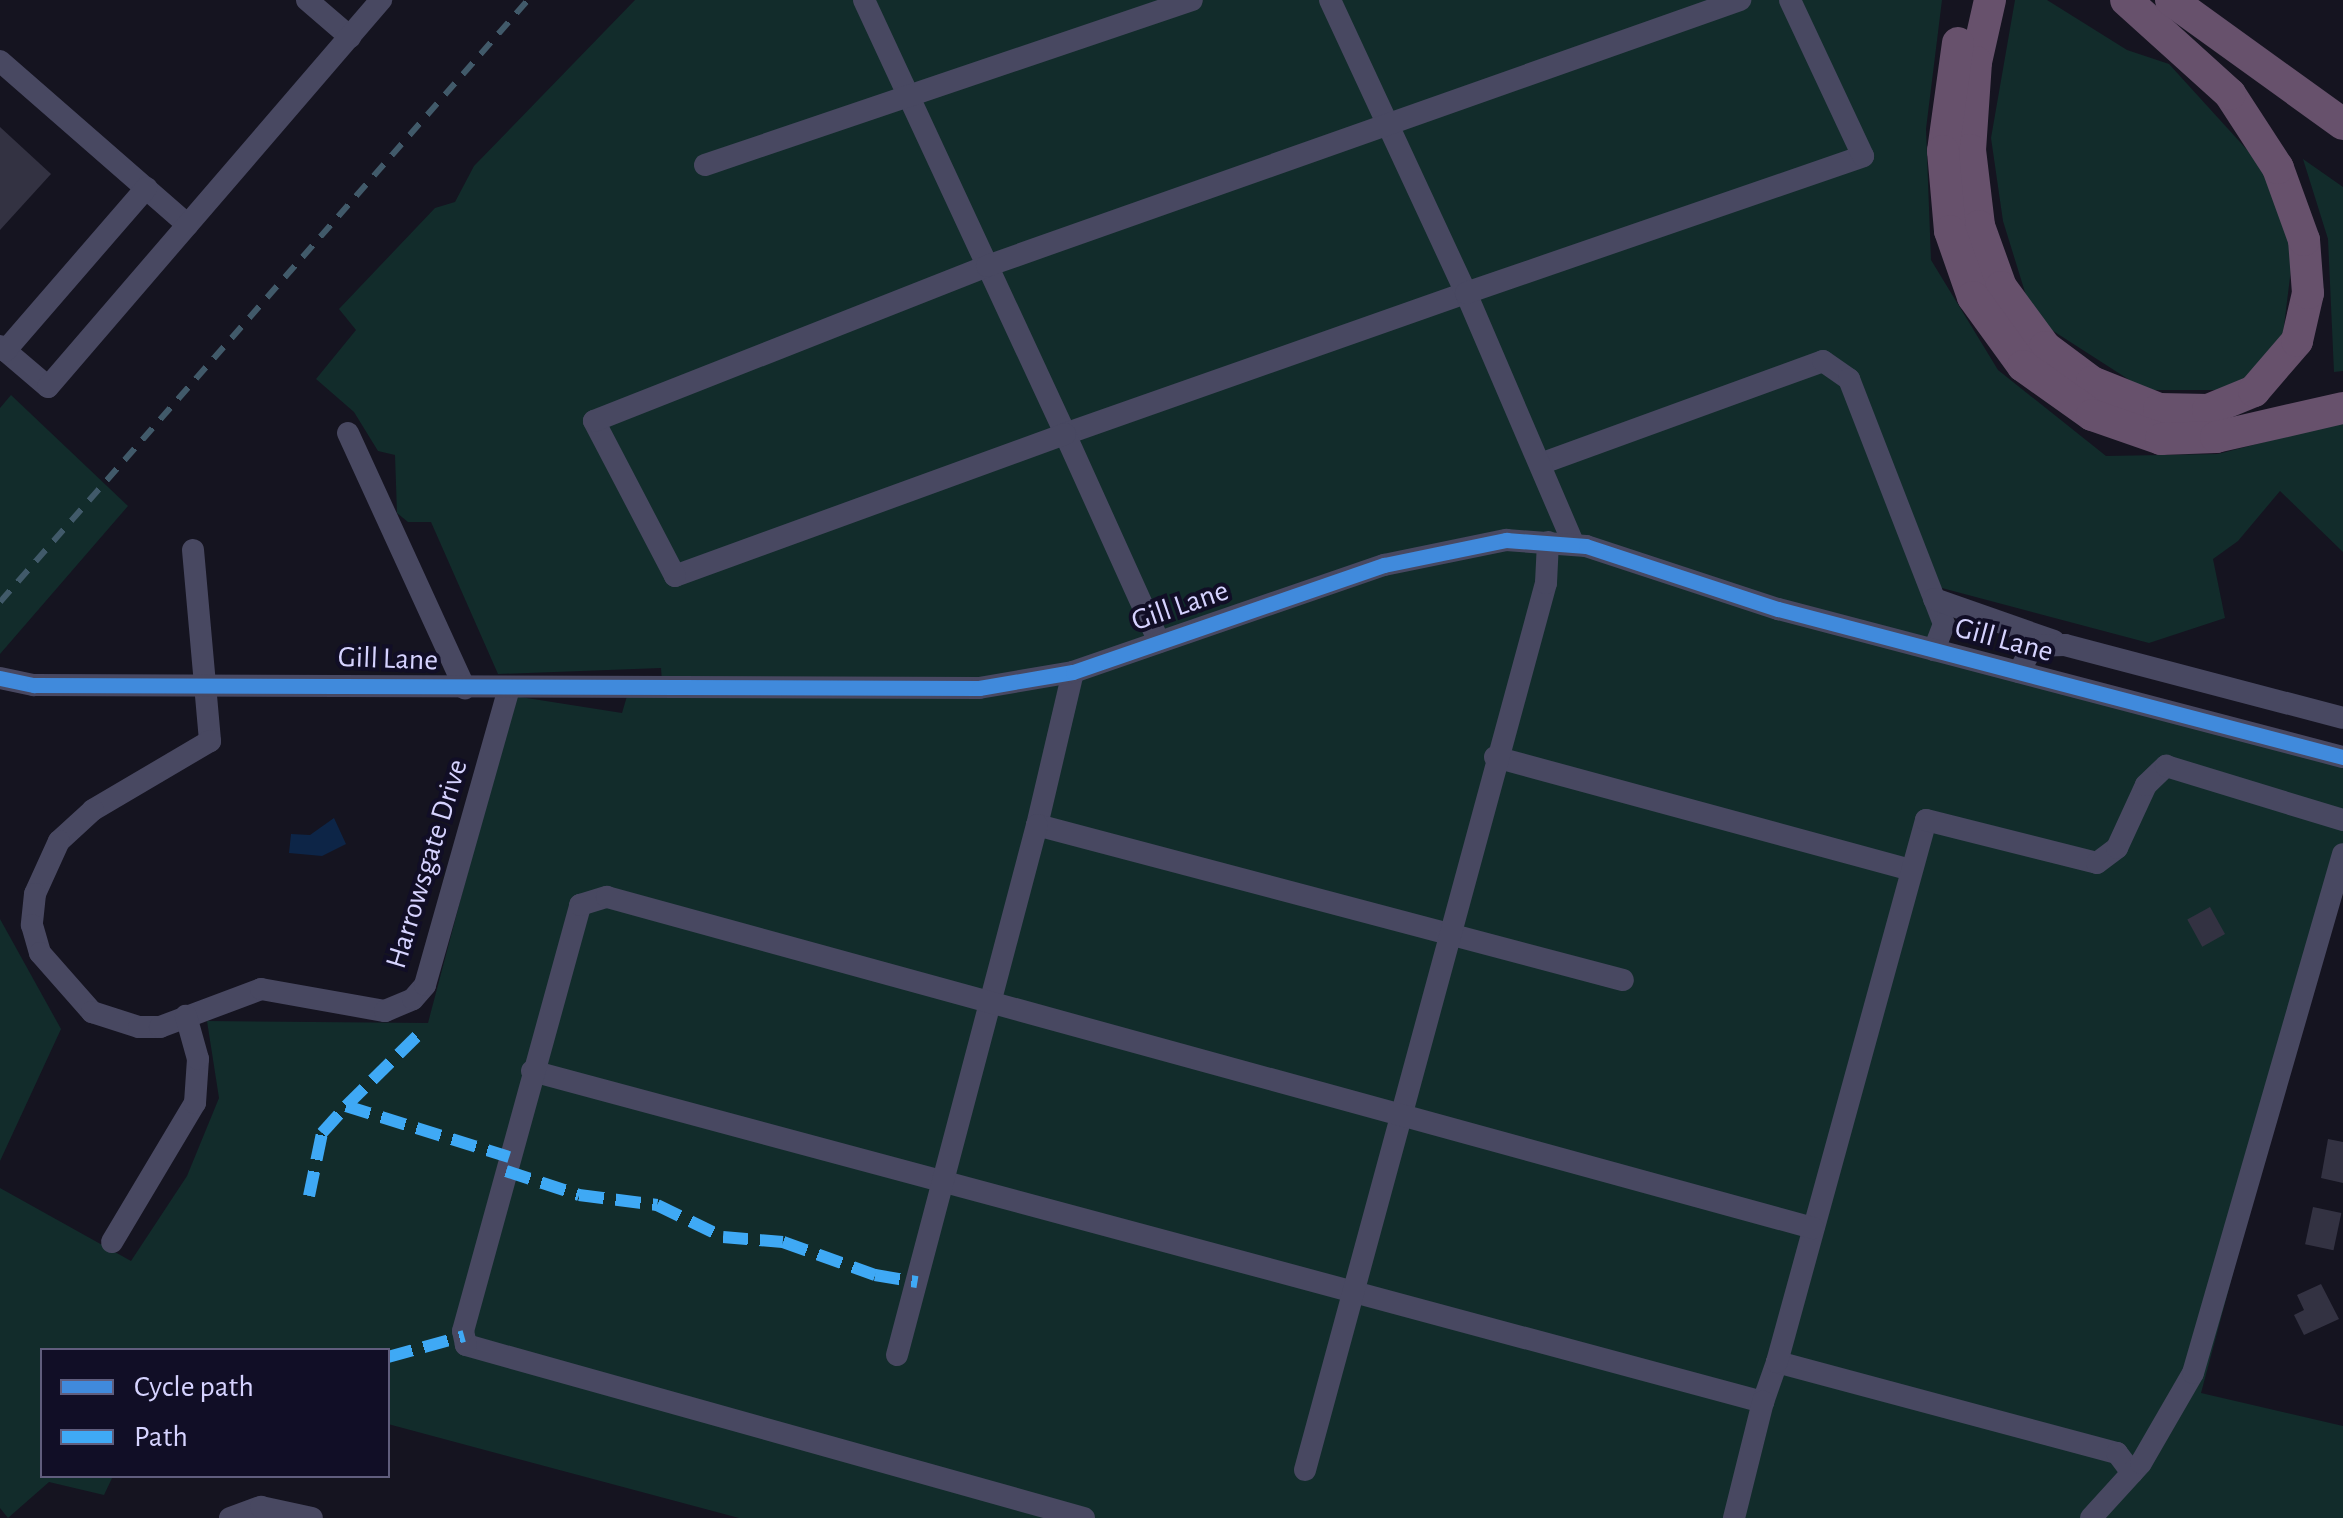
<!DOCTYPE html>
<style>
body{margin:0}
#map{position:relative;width:2343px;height:1518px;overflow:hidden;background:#151420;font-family:"Alegreya Sans",sans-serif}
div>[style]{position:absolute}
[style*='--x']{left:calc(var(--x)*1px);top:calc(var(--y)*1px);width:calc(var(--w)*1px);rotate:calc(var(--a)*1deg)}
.green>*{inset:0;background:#122c2b}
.water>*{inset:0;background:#0d2547}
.building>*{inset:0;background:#333242;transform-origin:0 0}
.minor>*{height:22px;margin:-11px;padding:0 11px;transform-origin:11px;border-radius:11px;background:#484861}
.highway>*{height:32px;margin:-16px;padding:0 16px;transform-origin:16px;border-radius:16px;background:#67516c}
.rail>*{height:6px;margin-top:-3px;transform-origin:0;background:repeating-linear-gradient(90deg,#415a6a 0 15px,transparent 0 27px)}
.quiet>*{height:12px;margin-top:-6px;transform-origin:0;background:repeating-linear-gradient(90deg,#3fa9f5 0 25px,transparent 0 37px)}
.cycleway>*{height:15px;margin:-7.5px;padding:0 7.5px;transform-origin:7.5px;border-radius:7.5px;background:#408adc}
span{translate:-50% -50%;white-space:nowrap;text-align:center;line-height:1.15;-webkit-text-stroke:8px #110e26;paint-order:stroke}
.street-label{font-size:30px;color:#d6d3ff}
.legend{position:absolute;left:40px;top:1348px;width:350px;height:130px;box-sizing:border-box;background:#110e26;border:2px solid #605d7d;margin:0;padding:12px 18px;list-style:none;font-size:30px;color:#d6d3ff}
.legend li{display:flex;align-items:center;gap:20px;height:50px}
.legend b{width:50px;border:2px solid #605d7d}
</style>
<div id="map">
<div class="green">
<i style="clip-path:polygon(635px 0,1942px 0,1926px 129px,1931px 260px,1998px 370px,2106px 456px,2218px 454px,2343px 422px,2343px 552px,2280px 491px,2238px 541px,2213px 559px,2225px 618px,2149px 643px,1923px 583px,1949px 652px,2343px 757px,2343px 862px,2201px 1393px,2343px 1426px,2343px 1518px,739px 1518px,388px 1424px,388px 1350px,42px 1350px,42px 1476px,113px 1476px,104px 1495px,49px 1482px,8px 1518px,0 1508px,0 1188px,131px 1261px,187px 1176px,219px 1098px,207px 1021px,428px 1023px,514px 696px,622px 713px,630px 686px,662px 682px,661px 668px,498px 674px,431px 522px,408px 522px,397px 513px,395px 455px,378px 451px,354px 412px,316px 379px,356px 330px,339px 309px,435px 208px,455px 202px,474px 166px)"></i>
<i style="clip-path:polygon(2015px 0,2047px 0,2127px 50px,2169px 64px,2260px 164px,2294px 245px,2281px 350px,2231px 390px,2145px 390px,2033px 318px,2003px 221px,1991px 138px)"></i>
<i style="clip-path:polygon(2303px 159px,2343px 187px,2343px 371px,2334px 372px,2328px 239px)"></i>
<i style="clip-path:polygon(11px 395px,128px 506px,0 654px,0 408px)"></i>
<i style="clip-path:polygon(0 919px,61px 1029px,0 1161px)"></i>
</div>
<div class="water">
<i style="clip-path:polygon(334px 818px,346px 844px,322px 856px,289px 853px,291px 834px,310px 835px)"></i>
</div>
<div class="building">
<i style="clip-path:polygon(0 127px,51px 174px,0 230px)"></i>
<i style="left:2210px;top:907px;width:31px;height:26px;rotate:61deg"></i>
<i style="clip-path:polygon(2328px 1139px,2343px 1142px,2343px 1183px,2321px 1178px)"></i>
<i style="left:2313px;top:1207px;width:29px;height:38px;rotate:12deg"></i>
<i style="clip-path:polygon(2321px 1284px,2339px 1319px,2304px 1335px,2294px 1315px,2304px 1310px,2297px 1295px)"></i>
</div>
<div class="minor">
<i style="--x:307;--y:0;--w:57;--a:40.7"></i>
<i style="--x:864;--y:0;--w:478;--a:65.1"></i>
<i style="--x:1065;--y:434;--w:425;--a:-19.4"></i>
<i style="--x:1466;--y:293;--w:323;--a:-114.9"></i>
<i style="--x:0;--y:61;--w:249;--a:41.1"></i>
<i style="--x:705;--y:165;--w:514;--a:-18.72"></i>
<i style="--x:0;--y:346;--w:63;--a:40.5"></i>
<i style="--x:48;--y:387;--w:511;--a:-49.29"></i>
<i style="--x:5;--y:351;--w:216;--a:-49.1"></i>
<i style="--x:348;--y:433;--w:281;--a:65.4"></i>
<i style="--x:1540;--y:464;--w:301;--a:-20"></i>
<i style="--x:1823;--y:361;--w:32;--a:35"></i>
<i style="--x:1849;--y:379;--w:263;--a:68.8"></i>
<i style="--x:1944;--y:624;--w:28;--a:111"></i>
<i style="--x:1574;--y:545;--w:274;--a:-113.2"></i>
<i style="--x:1466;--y:293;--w:420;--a:-19"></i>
<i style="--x:1863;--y:156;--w:172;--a:-115.1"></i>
<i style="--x:193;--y:550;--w:192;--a:84.9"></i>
<i style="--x:210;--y:741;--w:136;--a:149.5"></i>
<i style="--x:93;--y:810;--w:46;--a:137.6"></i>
<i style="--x:59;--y:841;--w:58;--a:114.4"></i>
<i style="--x:35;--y:894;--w:31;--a:96"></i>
<i style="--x:32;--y:925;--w:29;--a:74"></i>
<i style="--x:40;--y:953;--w:79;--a:48.6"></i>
<i style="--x:92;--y:1012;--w:49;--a:17.7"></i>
<i style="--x:139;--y:1027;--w:21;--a:0"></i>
<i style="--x:160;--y:1027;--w:108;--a:-20.6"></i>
<i style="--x:261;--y:989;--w:126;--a:10.1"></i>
<i style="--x:385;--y:1011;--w:30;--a:-23"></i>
<i style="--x:413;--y:999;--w:18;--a:-49"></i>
<i style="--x:425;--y:985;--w:308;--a:-74.2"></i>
<i style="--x:1934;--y:599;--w:127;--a:19.3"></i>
<i style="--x:1159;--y:642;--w:228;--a:-114.3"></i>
<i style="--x:1065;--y:434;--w:415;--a:160"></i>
<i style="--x:675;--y:576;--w:175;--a:-117.6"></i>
<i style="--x:594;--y:421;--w:422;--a:-21.5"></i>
<i style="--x:987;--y:266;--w:799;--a:-19.46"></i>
<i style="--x:1073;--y:672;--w:157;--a:103.2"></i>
<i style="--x:1037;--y:825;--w:606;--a:14.82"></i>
<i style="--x:2019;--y:672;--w:30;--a:-62"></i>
<i style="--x:2033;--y:646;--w:32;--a:-2"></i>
<i style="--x:2065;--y:645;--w:287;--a:14.7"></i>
<i style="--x:0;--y:678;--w:35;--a:12"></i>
<i style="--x:34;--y:685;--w:945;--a:0.18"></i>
<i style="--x:979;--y:688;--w:95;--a:-9.7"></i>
<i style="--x:1073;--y:672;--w:329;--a:-19"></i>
<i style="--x:1384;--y:565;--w:125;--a:-11.6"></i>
<i style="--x:1506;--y:540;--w:80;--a:4.3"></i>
<i style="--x:1586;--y:546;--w:202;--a:18.2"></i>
<i style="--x:1778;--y:609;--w:584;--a:14.68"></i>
<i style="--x:1495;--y:757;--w:431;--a:15.2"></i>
<i style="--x:532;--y:1071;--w:1275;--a:15.05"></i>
<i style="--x:1763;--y:1402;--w:42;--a:-70.7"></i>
<i style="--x:1777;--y:1362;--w:352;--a:15"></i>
<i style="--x:2117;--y:1453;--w:25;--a:53"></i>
<i style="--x:112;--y:1242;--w:162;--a:-59.2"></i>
<i style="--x:195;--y:1103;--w:44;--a:-86.1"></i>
<i style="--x:198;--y:1059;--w:45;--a:-105.6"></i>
<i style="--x:897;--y:1355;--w:548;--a:-75.2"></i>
<i style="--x:1777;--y:1362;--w:562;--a:-74.63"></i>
<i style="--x:1926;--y:820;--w:176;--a:14.1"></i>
<i style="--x:2097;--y:863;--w:25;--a:-37"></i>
<i style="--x:2117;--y:848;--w:69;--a:-65.3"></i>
<i style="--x:2146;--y:785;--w:28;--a:-44"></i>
<i style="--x:2166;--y:766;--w:185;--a:17"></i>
<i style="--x:1305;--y:1470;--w:919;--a:-74.8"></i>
<i style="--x:1546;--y:583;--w:41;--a:-87.2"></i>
<i style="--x:230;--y:1518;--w:33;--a:-20"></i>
<i style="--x:261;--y:1507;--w:52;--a:12.2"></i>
<i style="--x:1084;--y:1518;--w:642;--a:-164.36"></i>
<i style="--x:466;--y:1345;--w:14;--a:-102"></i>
<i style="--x:463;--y:1331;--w:442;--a:-74.6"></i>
<i style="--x:580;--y:905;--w:28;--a:-17"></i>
<i style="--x:607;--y:897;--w:1251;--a:15.35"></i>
<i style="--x:1734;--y:1518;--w:120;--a:-76"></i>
<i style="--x:2091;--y:1518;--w:74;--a:-47.7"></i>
<i style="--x:2141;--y:1463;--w:104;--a:-60"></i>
<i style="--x:2193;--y:1373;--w:540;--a:-73.88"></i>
</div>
<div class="highway">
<i style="--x:1990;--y:0;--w:64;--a:102.7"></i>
<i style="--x:1976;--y:62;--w:88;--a:93.9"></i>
<i style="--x:1970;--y:150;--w:77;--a:83.2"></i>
<i style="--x:1979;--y:226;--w:65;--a:70.2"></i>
<i style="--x:2001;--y:287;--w:74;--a:53.7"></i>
<i style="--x:2045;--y:347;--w:59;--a:36.7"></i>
<i style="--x:2092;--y:382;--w:72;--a:21.9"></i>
<i style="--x:2159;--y:409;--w:49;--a:1.2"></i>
<i style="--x:2208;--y:410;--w:50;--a:-22.4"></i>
<i style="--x:2254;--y:391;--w:66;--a:-49.3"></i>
<i style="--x:2297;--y:341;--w:49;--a:-77.1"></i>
<i style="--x:2308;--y:293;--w:53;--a:-94.3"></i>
<i style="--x:2304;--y:240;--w:77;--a:-109.9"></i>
<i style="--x:2278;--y:168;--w:88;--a:-123"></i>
<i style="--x:2230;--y:94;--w:140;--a:-137.9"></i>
<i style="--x:2171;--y:0;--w:212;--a:35.8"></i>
<i style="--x:1958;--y:43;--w:109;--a:97.9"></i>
<i style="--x:1943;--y:151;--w:80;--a:85"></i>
<i style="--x:1950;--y:231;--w:70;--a:70.8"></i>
<i style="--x:1973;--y:297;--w:85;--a:54.1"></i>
<i style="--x:2023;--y:366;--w:85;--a:35.4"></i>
<i style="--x:2092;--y:415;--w:73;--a:19.2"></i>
<i style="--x:2161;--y:439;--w:55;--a:-2.1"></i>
<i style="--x:2216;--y:437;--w:130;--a:-12.9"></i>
</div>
<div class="rail">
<i style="--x:0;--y:602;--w:801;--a:-48.75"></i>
</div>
<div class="quiet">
<i style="--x:346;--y:1106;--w:104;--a:-44.6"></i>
<i style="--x:506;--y:1171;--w:77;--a:18.2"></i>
<i style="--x:579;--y:1195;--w:79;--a:7.3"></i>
<i style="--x:657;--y:1205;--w:73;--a:25.9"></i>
<i style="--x:723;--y:1237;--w:60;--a:4.8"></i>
<i style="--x:783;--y:1242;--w:98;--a:19.7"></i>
<i style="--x:875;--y:1275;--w:43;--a:9.5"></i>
<i style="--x:309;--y:1196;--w:64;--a:-78.3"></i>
<i style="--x:322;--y:1133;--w:36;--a:-48"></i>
<i style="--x:346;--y:1106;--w:171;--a:17.4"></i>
<i style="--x:388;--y:1357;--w:79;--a:-15.4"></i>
</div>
<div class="cycleway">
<i style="--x:0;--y:678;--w:35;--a:12"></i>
<i style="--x:34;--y:685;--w:945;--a:0.18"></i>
<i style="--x:979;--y:688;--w:95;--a:-9.7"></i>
<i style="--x:1073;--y:672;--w:329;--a:-19"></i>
<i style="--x:1384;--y:565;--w:125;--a:-11.6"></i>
<i style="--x:1506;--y:540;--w:80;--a:4.3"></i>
<i style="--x:1586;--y:546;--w:202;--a:18.2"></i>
<i style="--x:1778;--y:609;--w:584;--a:14.68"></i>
</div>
<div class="street-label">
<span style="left:1180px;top:606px;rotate:-19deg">Gill Lane</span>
<span style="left:2004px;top:640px;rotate:15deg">Gill Lane</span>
<span style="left:388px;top:659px;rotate:2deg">Gill Lane</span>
<span style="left:427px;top:864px;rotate:-73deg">Harrowsgate Drive</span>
</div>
<ul class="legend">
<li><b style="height:12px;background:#408adc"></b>Cycle path</li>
<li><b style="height:12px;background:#3fa9f5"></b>Path</li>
</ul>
</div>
